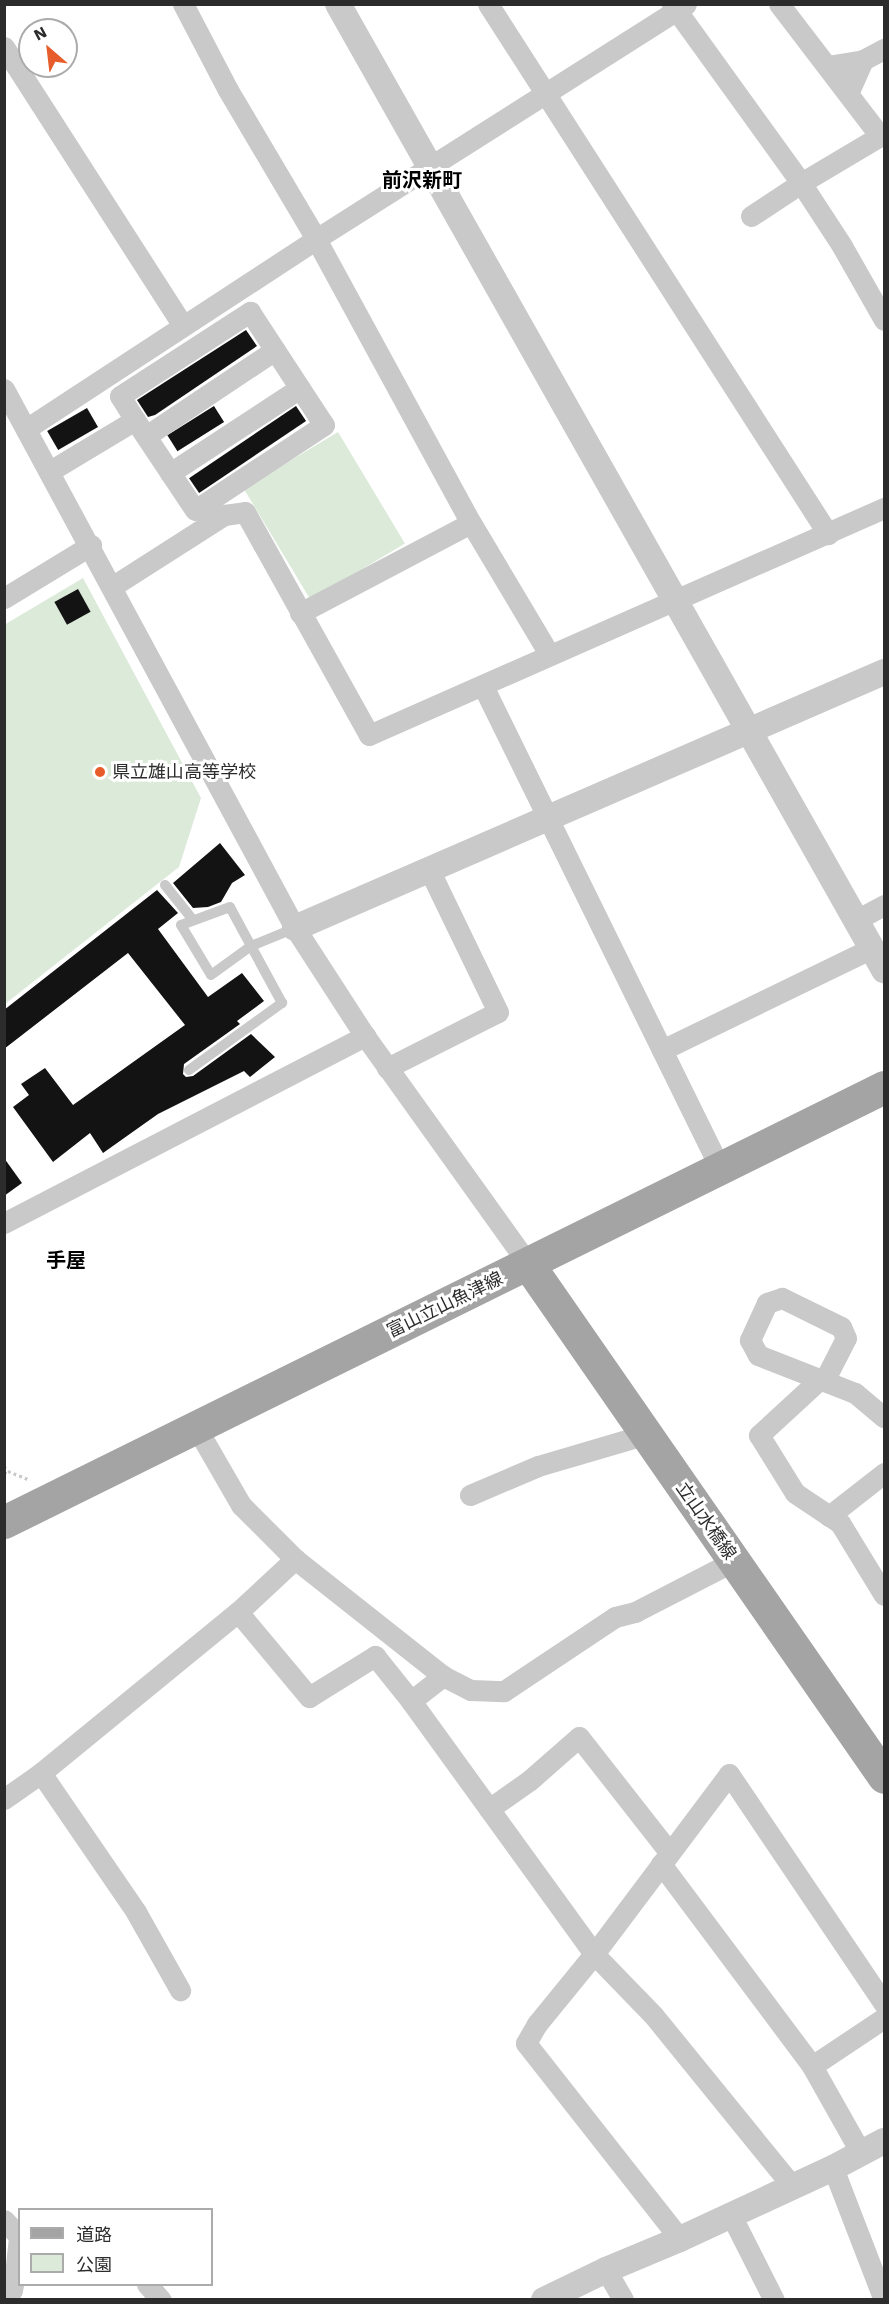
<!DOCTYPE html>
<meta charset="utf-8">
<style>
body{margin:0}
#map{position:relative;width:889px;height:2304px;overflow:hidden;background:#fff;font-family:"Work Sans","Noto Sans JP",sans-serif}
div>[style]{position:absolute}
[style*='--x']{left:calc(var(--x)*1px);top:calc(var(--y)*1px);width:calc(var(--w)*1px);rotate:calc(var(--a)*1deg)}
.green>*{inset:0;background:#dcead9;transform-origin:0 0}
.building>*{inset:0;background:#131313;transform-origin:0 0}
.path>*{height:3px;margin-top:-1.5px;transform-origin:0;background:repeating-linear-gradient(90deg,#c9c9c9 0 3px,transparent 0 6px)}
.service>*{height:10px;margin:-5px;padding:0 5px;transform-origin:5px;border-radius:5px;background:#c9c9c9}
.minor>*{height:21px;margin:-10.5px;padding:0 10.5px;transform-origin:10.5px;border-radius:10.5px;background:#c9c9c9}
.tertiary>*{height:26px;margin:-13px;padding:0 13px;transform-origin:13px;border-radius:13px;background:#c9c9c9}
.primary>*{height:33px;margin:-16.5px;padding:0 16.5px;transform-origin:16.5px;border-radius:16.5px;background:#a4a4a4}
.dots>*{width:16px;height:16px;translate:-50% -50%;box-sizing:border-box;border:3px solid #fff;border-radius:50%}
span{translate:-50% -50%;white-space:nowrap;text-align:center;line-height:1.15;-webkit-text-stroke:6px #fff;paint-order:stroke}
.poi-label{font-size:18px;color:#2c2c2c}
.left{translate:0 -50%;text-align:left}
.street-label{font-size:18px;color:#2c2c2c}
.neighbourhood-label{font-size:20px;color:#000;font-weight:700}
.frame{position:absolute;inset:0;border:6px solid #2c2c2c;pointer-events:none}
.legend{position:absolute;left:18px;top:2208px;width:195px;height:78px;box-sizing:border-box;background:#fff;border:2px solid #ababab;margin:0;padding:8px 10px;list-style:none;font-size:18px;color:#2c2c2c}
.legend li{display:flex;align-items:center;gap:12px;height:30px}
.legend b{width:30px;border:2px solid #ababab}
.north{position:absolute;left:18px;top:18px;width:60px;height:60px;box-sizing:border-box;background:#fff;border:2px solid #ababab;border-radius:50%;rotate:332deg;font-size:16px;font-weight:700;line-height:24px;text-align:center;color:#2c2c2c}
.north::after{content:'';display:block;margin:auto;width:21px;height:27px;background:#e65c2a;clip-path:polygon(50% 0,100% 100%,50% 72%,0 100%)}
</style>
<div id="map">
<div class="green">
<i style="left:338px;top:432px;width:130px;height:110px;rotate:59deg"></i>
<i style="clip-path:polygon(83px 578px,201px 798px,179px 867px,5px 1004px,4px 625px)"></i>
</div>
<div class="building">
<i style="clip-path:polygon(246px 330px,257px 346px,155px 415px,148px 417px,137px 400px)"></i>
<i style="left:214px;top:406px;width:19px;height:55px;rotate:58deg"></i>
<i style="left:296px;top:406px;width:18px;height:129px;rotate:56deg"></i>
<i style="left:87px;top:408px;width:22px;height:46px;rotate:60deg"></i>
<i style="left:78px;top:589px;width:26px;height:27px;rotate:61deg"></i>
<i style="clip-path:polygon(220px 843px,245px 875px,232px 883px,221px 902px,208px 907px,193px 908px,173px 883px)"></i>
<i style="clip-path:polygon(157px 890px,178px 913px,158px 929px,208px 997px,242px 973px,264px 1001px,237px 1021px,240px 1024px,184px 1064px,183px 1074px,186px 1077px,193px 1076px,251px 1034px,275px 1057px,250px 1077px,244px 1071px,158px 1114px,103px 1153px,90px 1133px,53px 1162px,13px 1107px,29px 1095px,21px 1084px,45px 1068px,73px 1105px,185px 1025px,128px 953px,4px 1049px,4px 1010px)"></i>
<i style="clip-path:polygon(4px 1158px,22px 1183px,4px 1196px)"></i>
</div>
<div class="path">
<i style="--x:4;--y:1466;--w:6;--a:51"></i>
<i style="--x:4;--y:1473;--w:4;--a:-27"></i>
<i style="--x:8;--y:1471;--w:24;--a:22"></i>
</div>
<div class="service">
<i style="--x:165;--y:885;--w:45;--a:51.3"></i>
<i style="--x:189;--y:1070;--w:115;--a:-35.8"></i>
<i style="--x:282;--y:1003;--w:65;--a:-118.5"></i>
<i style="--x:251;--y:946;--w:44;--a:-118.3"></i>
<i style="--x:230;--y:907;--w:52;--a:159.8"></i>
<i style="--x:181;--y:925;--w:58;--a:59"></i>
<i style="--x:211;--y:975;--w:49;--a:-35.9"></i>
<i style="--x:251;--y:946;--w:48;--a:-22.2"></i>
</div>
<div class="minor">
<i style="--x:183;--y:4;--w:97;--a:62.4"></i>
<i style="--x:228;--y:90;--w:173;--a:59.4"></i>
<i style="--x:316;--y:239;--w:324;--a:61.4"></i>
<i style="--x:471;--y:523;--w:152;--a:59.2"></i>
<i style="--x:488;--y:4;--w:630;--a:57.32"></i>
<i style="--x:672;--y:4;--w:221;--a:54.2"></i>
<i style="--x:801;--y:183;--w:75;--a:56.9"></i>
<i style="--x:842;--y:246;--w:85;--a:60.4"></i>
<i style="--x:4;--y:47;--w:331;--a:57.3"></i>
<i style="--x:863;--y:60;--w:24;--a:-28"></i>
<i style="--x:827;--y:66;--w:36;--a:-9"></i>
<i style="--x:863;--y:60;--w:37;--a:114"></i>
<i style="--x:751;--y:216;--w:60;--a:-33.4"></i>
<i style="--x:801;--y:183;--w:92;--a:-30.7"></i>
<i style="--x:880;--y:136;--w:166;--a:-127.4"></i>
<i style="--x:4;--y:389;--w:613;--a:61.64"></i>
<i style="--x:295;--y:928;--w:129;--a:57.1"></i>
<i style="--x:365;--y:1036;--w:280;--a:54.4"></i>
<i style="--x:26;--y:429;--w:347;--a:-33.2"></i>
<i style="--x:316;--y:239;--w:438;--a:-32.4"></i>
<i style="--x:146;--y:436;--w:155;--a:-33.7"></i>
<i style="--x:50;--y:471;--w:99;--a:-31"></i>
<i style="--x:135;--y:420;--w:28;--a:-122"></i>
<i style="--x:120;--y:396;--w:155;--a:-32.9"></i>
<i style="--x:250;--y:312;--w:135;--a:56.8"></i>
<i style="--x:324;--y:425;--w:154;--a:146.6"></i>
<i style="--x:195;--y:510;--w:108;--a:-123.7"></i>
<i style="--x:170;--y:473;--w:155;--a:-33.2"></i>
<i style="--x:113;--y:586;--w:132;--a:-32.6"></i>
<i style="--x:224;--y:515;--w:21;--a:-8"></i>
<i style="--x:245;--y:512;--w:255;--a:60.9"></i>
<i style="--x:369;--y:735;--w:563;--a:-23.79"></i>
<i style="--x:4;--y:598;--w:102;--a:-31.3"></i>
<i style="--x:300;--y:613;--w:193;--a:-27.8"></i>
<i style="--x:483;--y:686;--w:537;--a:63.82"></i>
<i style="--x:856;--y:920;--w:32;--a:-28"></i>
<i style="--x:662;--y:1050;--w:233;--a:-25.9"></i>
<i style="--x:387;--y:1068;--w:124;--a:-26.8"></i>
<i style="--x:498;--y:1012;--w:159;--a:-115.8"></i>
<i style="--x:4;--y:1223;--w:407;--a:-27.4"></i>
<i style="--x:820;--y:1379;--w:83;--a:137.4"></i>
<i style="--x:759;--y:1435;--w:68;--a:58.2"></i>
<i style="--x:795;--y:1493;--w:54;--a:33.7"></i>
<i style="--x:840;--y:1523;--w:84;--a:58.6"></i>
<i style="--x:824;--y:1381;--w:48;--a:-62.9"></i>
<i style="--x:846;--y:1338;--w:12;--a:-114"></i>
<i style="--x:841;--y:1327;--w:66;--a:-153.8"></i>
<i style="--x:782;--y:1298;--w:16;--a:162"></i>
<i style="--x:767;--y:1303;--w:41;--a:114.7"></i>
<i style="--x:750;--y:1340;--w:17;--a:62"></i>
<i style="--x:758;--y:1355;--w:104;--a:21.4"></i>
<i style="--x:855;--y:1393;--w:38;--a:40"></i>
<i style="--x:470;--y:1495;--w:74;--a:-23.1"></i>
<i style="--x:538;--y:1466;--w:114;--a:-16.4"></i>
<i style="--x:829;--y:1516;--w:70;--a:-38"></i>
<i style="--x:295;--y:1559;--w:189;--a:38.3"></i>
<i style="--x:238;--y:1612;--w:111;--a:50.1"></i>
<i style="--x:309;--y:1697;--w:78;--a:-31.8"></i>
<i style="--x:375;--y:1656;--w:58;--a:51.3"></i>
<i style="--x:411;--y:1701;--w:312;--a:54.1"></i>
<i style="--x:594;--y:1954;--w:86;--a:45.9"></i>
<i style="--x:654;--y:2016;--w:220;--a:50.9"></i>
<i style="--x:411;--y:1701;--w:41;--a:-38"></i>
<i style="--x:443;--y:1676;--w:31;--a:27"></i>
<i style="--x:471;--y:1690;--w:33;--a:2"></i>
<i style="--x:504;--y:1691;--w:133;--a:-33.7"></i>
<i style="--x:615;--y:1617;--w:21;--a:-14"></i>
<i style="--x:635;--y:1612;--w:111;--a:-27.3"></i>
<i style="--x:41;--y:1773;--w:168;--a:55.6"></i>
<i style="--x:136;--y:1912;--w:90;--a:60.6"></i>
<i style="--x:4;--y:1799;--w:45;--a:-35.1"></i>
<i style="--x:41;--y:1773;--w:254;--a:-39.3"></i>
<i style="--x:238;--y:1612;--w:78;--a:-42.9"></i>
<i style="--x:295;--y:1559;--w:76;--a:-135"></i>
<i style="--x:241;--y:1505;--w:90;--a:-120"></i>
<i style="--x:489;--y:1809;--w:50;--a:-35.3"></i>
<i style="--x:530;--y:1780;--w:65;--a:-41.3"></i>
<i style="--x:579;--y:1737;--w:147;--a:51.9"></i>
<i style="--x:661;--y:1864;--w:252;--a:53.2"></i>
<i style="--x:861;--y:2153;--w:100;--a:-119.4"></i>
<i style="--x:812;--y:2066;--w:87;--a:-33.7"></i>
<i style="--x:833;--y:2168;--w:142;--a:68.9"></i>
<i style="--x:731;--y:2215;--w:95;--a:63.2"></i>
<i style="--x:4;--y:2220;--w:23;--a:47"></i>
<i style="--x:680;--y:2239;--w:249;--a:-128.2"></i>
<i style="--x:526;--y:2043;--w:22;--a:-60"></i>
<i style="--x:537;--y:2024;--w:90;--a:-50.8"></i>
<i style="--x:594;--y:1954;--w:225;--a:-53.1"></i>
<i style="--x:729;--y:1774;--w:277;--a:56"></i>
<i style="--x:606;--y:2270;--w:34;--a:60"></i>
<i style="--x:147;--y:2284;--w:21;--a:49"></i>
<i style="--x:5;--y:2300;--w:12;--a:-55"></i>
<i style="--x:12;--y:2290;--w:15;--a:-79"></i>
<i style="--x:15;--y:2275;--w:38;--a:-84"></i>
</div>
<div class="tertiary">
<i style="--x:338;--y:4;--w:1110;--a:60.52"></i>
<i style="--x:295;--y:928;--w:642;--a:-23.49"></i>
<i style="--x:544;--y:2300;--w:69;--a:-25.8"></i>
<i style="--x:606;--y:2270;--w:80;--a:-22.7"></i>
<i style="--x:680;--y:2239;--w:169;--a:-24.9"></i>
<i style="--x:833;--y:2168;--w:58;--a:-27.9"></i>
</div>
<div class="primary">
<i style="--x:528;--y:1264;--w:624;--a:55.24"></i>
<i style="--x:4;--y:1522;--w:982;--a:-26.3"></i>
</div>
<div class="dots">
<i style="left:100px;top:772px;background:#e65c2a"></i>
</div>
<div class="poi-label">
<span class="left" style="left:112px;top:772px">県立雄山高等学校</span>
</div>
<div class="street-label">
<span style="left:445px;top:1305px;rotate:-26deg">富山立山魚津線</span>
<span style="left:706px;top:1521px;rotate:55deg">立山水橋線</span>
</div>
<div class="neighbourhood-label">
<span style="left:422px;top:180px">前沢新町</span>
<span style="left:66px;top:1260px">手屋</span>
</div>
<div class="frame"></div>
<ul class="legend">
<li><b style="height:8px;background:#a4a4a4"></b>道路</li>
<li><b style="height:16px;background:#dcead9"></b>公園</li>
</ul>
<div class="north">N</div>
</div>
